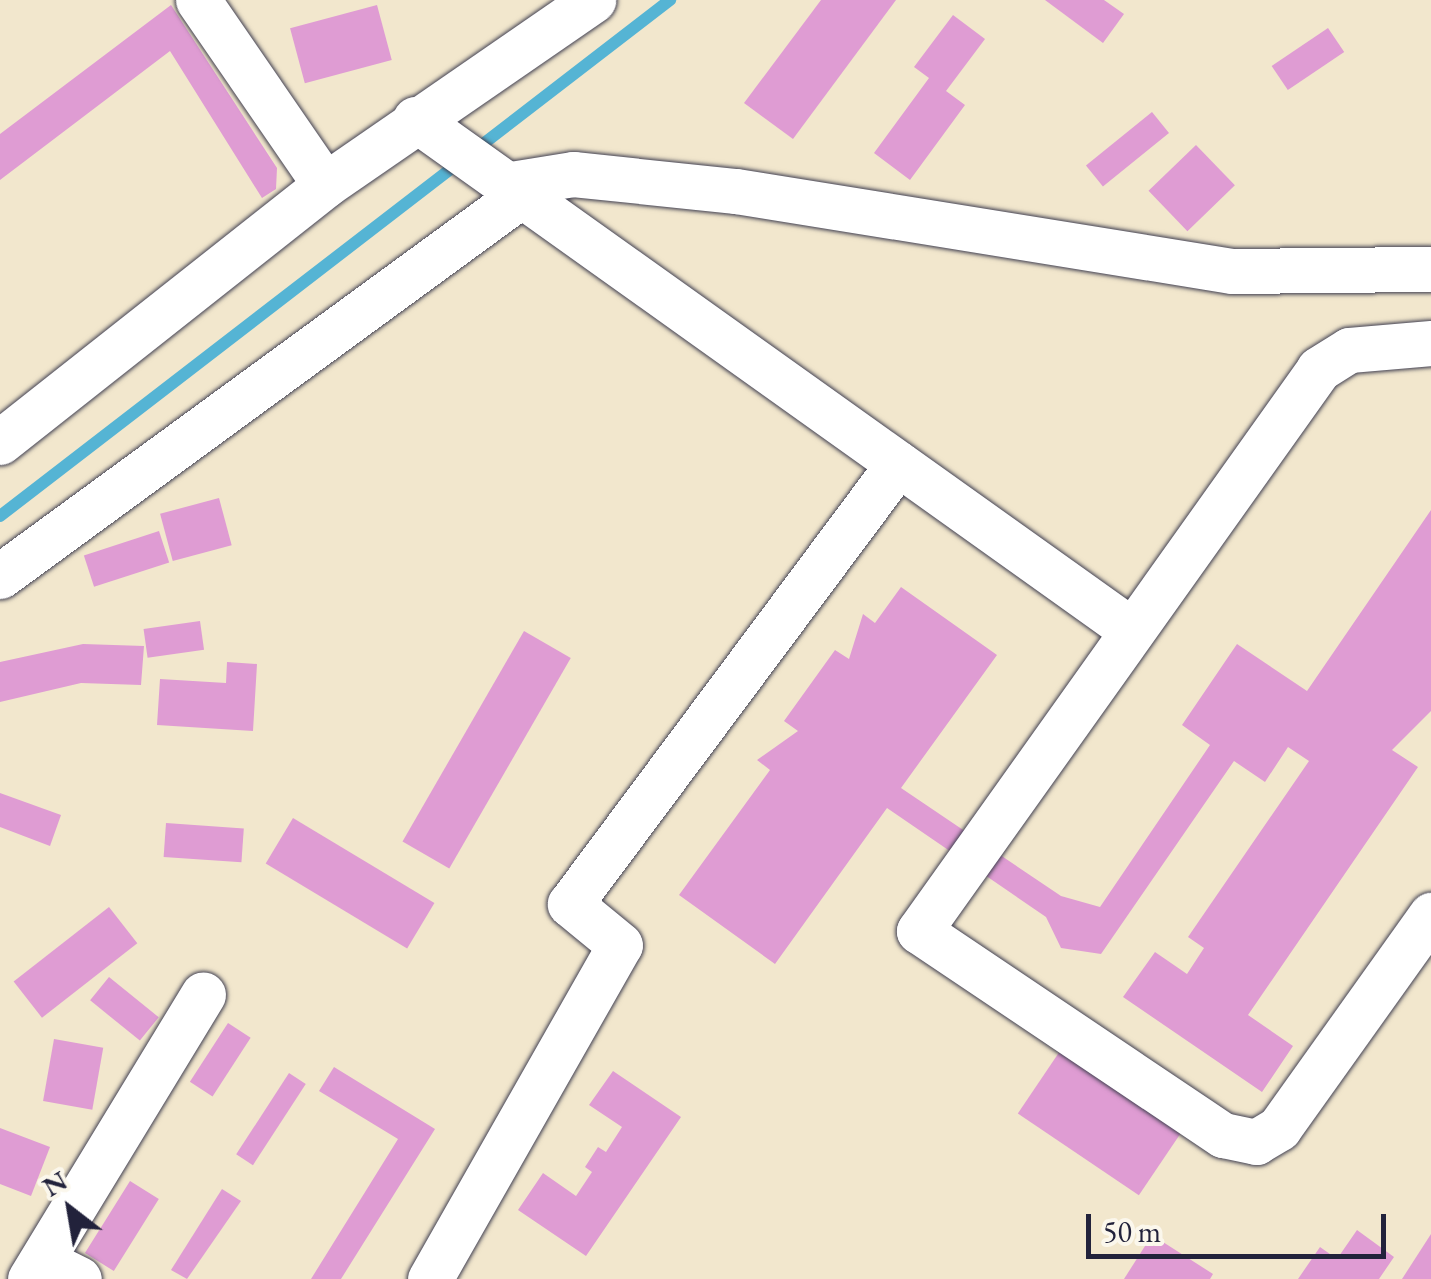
<!DOCTYPE html>
<style>
body{margin:0}
#map{position:relative;width:1431px;height:1279px;overflow:hidden;background:#f2e7cd;font-family:"EB Garamond",serif}
div>[style]{position:absolute}
[style*='--x']{left:calc(var(--x)*1px);top:calc(var(--y)*1px);width:calc(var(--w)*1px);rotate:calc(var(--a)*1deg)}
.stream>*{height:12px;margin:-6px;padding:0 6px;transform-origin:6px;border-radius:6px;background:#55b4d4}
.building>*{inset:0;background:#df9cd3;transform-origin:0 0}
.roads{filter:drop-shadow(0 0 2px #414051) drop-shadow(0 0 2px #414051)}
.minor>*{height:45px;margin:-22.5px;padding:0 22.5px;transform-origin:22.5px;border-radius:22.5px;background:#fff}
span{translate:-50% -50%;white-space:nowrap;text-align:center;line-height:1.15;-webkit-text-stroke:10px #fbf7ec;paint-order:stroke}
.north{position:absolute;left:20px;top:1159px;width:100px;height:100px;-webkit-text-stroke:8px #fbf7ec;paint-order:stroke;rotate:329deg;font-size:28px;font-weight:700;line-height:40px;text-align:center;color:#22223b}
.north::after{content:'';display:block;margin:auto;width:35px;height:45px;background:#22223b;clip-path:polygon(50% 0,100% 100%,50% 72%,0 100%)}
.scale{position:absolute;left:1086px;top:1214px;width:300px;height:45px;box-sizing:border-box;border:5px solid #22223b;border-top:0;padding-left:12px;font-size:30px;line-height:35px;white-space:nowrap;color:#22223b;-webkit-text-stroke:8px #fbf7ec;paint-order:stroke}
</style>
<div id="map">
<div class="stream">
<i style="--x:0;--y:516;--w:846;--a:-37.6"></i>
</div>
<div class="building">
<i style="clip-path:polygon(821px 0,896px 0,793px 139px,744px 103px)"></i>
<i style="clip-path:polygon(1045px 0,1104px 0,1124px 14px,1103px 43px)"></i>
<i style="clip-path:polygon(171px 5px,277px 168px,276px 189px,262px 198px,170px 51px,0 180px,0 134px)"></i>
<i style="left:377px;top:5px;width:57px;height:90px;rotate:75deg"></i>
<i style="clip-path:polygon(953px 15px,985px 39px,946px 91px,965px 105px,910px 180px,874px 153px,929px 78px,914px 67px)"></i>
<i style="left:1328px;top:28px;width:29px;height:68px;rotate:56deg"></i>
<i style="left:1152px;top:112px;width:27px;height:85px;rotate:51deg"></i>
<i style="left:1196px;top:145px;width:56px;height:66px;rotate:46deg"></i>
<i style="left:219px;top:498px;width:49px;height:61px;rotate:75deg"></i>
<i style="clip-path:polygon(1431px 510px,1431px 711px,1392px 750px,1418px 767px,1248px 1015px,1293px 1046px,1262px 1092px,1123px 997px,1155px 952px,1187px 974px,1204px 948px,1188px 937px,1309px 761px,1288px 747px,1265px 782px,1234px 761px,1101px 954px,1061px 948px,1046px 917px,887px 808px,775px 964px,679px 895px,770px 770px,757px 760px,798px 731px,784px 721px,835px 650px,849px 659px,863px 614px,875px 623px,901px 587px,997px 655px,901px 788px,1061px 896px,1100px 907px,1210px 745px,1182px 725px,1237px 644px,1307px 691px)"></i>
<i style="left:159px;top:531px;width:33px;height:79px;rotate:72deg"></i>
<i style="left:200px;top:621px;width:29px;height:57px;rotate:82deg"></i>
<i style="left:524px;top:631px;width:54px;height:243px;rotate:30deg"></i>
<i style="clip-path:polygon(83px 644px,144px 646px,141px 685px,81px 683px,0 702px,0 662px)"></i>
<i style="clip-path:polygon(227px 662px,257px 664px,253px 731px,157px 725px,160px 679px,226px 683px)"></i>
<i style="clip-path:polygon(0 793px,61px 815px,50px 846px,0 827px)"></i>
<i style="left:293px;top:818px;width:165px;height:53px;rotate:31deg"></i>
<i style="left:166px;top:823px;width:78px;height:34px;rotate:4deg"></i>
<i style="left:109px;top:907px;width:46px;height:121px;rotate:52deg"></i>
<i style="left:109px;top:977px;width:64px;height:30px;rotate:39deg"></i>
<i style="left:228px;top:1023px;width:27px;height:70px;rotate:33deg"></i>
<i style="left:54px;top:1039px;width:50px;height:63px;rotate:10deg"></i>
<i style="left:1062px;top:1048px;width:146px;height:79px;rotate:34deg"></i>
<i style="clip-path:polygon(334px 1067px,435px 1129px,341px 1279px,311px 1279px,398px 1139px,319px 1091px)"></i>
<i style="clip-path:polygon(613px 1071px,681px 1117px,586px 1256px,518px 1210px,543px 1173px,576px 1196px,592px 1172px,585px 1167px,598px 1147px,606px 1152px,622px 1127px,589px 1105px)"></i>
<i style="left:289px;top:1073px;width:20px;height:97px;rotate:33deg"></i>
<i style="clip-path:polygon(0 1128px,50px 1147px,31px 1196px,0 1184px)"></i>
<i style="left:130px;top:1181px;width:34px;height:85px;rotate:32deg"></i>
<i style="clip-path:polygon(222px 1189px,241px 1201px,187px 1279px,171px 1270px)"></i>
<i style="clip-path:polygon(1357px 1230px,1394px 1257px,1379px 1279px,1298px 1279px,1320px 1247px,1337px 1259px)"></i>
<i style="clip-path:polygon(1431px 1234px,1431px 1279px,1402px 1279px)"></i>
<i style="clip-path:polygon(1152px 1235px,1213px 1274px,1210px 1279px,1124px 1279px)"></i>
</div>
<div class="roads">
<div class="minor">
<i style="--x:198;--y:0;--w:224;--a:55.5"></i>
<i style="--x:415;--y:119;--w:878;--a:35.5"></i>
<i style="--x:505;--y:185;--w:69;--a:-9.2"></i>
<i style="--x:573;--y:174;--w:164;--a:6"></i>
<i style="--x:736;--y:191;--w:502;--a:9.16"></i>
<i style="--x:1232;--y:271;--w:199;--a:-0.6"></i>
<i style="--x:1431;--y:343;--w:82;--a:175.1"></i>
<i style="--x:1349;--y:350;--w:36;--a:148"></i>
<i style="--x:1319;--y:369;--w:690;--a:125.44"></i>
<i style="--x:919;--y:931;--w:366;--a:33.9"></i>
<i style="--x:1223;--y:1135;--w:34;--a:12"></i>
<i style="--x:1256;--y:1142;--w:27;--a:-31"></i>
<i style="--x:1279;--y:1128;--w:262;--a:-54.5"></i>
<i style="--x:0;--y:442;--w:414;--a:-38.3"></i>
<i style="--x:325;--y:185;--w:326;--a:-34.6"></i>
<i style="--x:0;--y:576;--w:644;--a:-36.16"></i>
<i style="--x:43;--y:1261;--w:40;--a:26.6"></i>
<i style="--x:30;--y:1279;--w:333;--a:-58.7"></i>
<i style="--x:430;--y:1279;--w:384;--a:-60.4"></i>
<i style="--x:620;--y:945;--w:65;--a:-140.6"></i>
<i style="--x:570;--y:904;--w:549;--a:-53.3"></i>
</div>
</div>
<div class="north">N</div>
<div class="scale">50 m</div>
</div>
